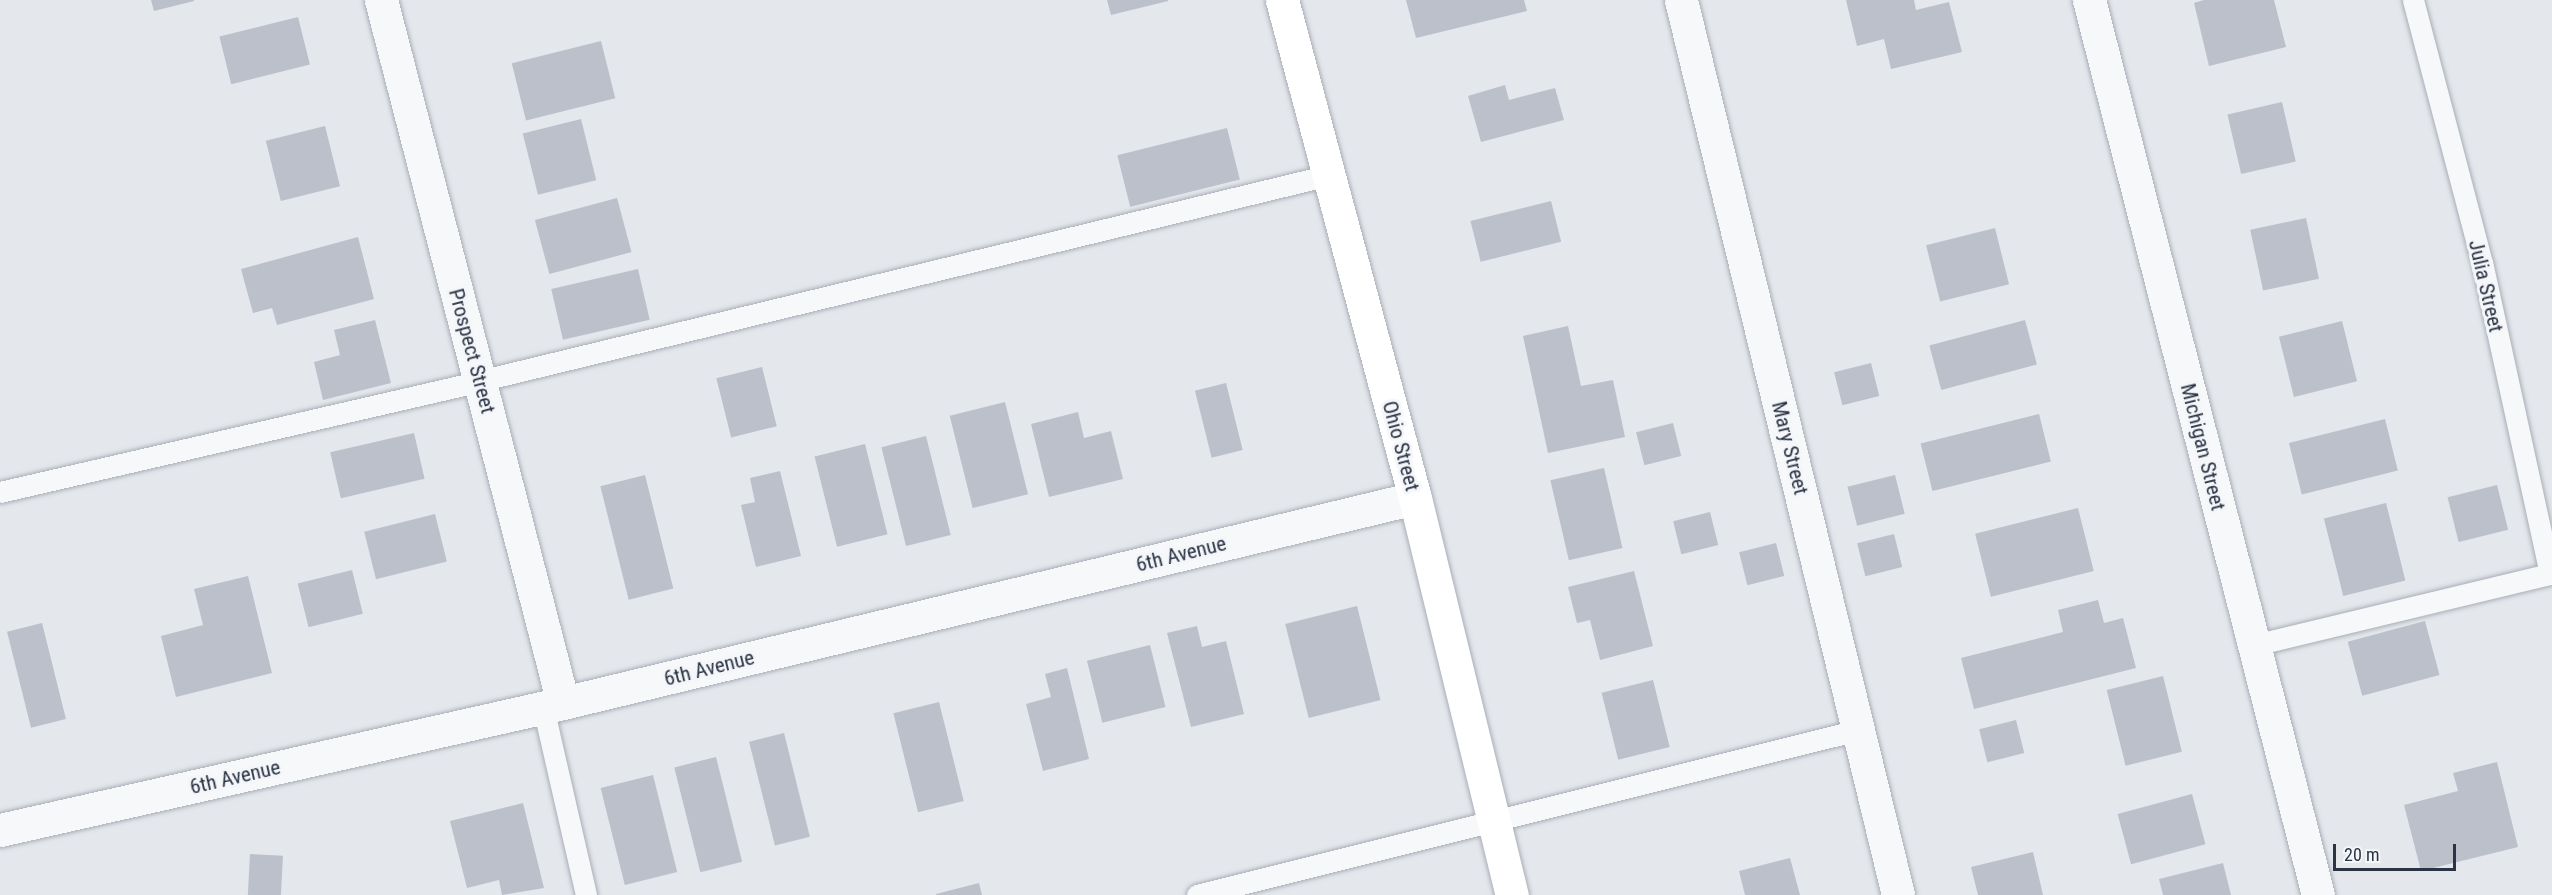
<!DOCTYPE html>
<style>
body{margin:0}
#map{position:relative;width:2552px;height:895px;overflow:hidden;background:#e4e7ec;font-family:"Roboto Condensed",sans-serif}
div>[style]{position:absolute}
[style*='--x']{left:calc(var(--x)*1px);top:calc(var(--y)*1px);width:calc(var(--w)*1px);rotate:calc(var(--a)*1deg)}
.building>*{inset:0;background:#bbc0ca;transform-origin:0 0}
.roads{filter:drop-shadow(0 0 2px #a9aeb7) drop-shadow(0 0 2px #a9aeb7)}
.lane>*{height:21px;margin:-10.5px;padding:0 10.5px;transform-origin:10.5px;border-radius:10.5px;background:#f7f8fa}
.street>*{height:33px;margin:-16.5px;padding:0 16.5px;transform-origin:16.5px;border-radius:16.5px;background:#f7f8fa}
.secondary>*{height:33px;margin:-16.5px;padding:0 16.5px;transform-origin:16.5px;border-radius:16.5px;background:#fff}
span{translate:-50% -50%;white-space:nowrap;text-align:center;line-height:1.15;-webkit-text-stroke:6px #f4f6f9;paint-order:stroke}
.street-label{font-size:21px;color:#2b3445}
.scale{position:absolute;left:2333px;top:844px;width:123px;height:27px;box-sizing:border-box;border:3px solid #2b3445;border-top:0;padding-left:8px;font-size:18px;line-height:21px;white-space:nowrap;color:#2b3445;-webkit-text-stroke:4px #f4f6f9;paint-order:stroke}
</style>
<div id="map">
<div class="building">
<i style="clip-path:polygon(151px 0,194px 0,194px 1px,154px 11px)"></i>
<i style="clip-path:polygon(1107px 0,1168px 0,1168px 1px,1111px 15px)"></i>
<i style="clip-path:polygon(1406px 0,1524px 0,1527px 11px,1416px 38px)"></i>
<i style="clip-path:polygon(1846px 0,1914px 0,1916px 10px,1949px 2px,1962px 52px,1891px 69px,1884px 39px,1857px 46px)"></i>
<i style="clip-path:polygon(2204px 0,2274px 0,2286px 47px,2209px 66px,2194px 3px)"></i>
<i style="left:298px;top:17px;width:49px;height:81px;rotate:76deg"></i>
<i style="left:601px;top:41px;width:59px;height:92px;rotate:76deg"></i>
<i style="clip-path:polygon(1505px 85px,1509px 100px,1555px 88px,1564px 120px,1481px 142px,1468px 96px)"></i>
<i style="left:2282px;top:102px;width:61px;height:56px;rotate:77deg"></i>
<i style="left:581px;top:119px;width:63px;height:60px;rotate:76deg"></i>
<i style="left:325px;top:126px;width:62px;height:61px;rotate:76deg"></i>
<i style="left:1227px;top:128px;width:53px;height:113px;rotate:76deg"></i>
<i style="left:617px;top:198px;width:56px;height:85px;rotate:75deg"></i>
<i style="left:1551px;top:201px;width:42px;height:83px;rotate:76deg"></i>
<i style="left:2306px;top:218px;width:62px;height:57px;rotate:78deg"></i>
<i style="left:1995px;top:228px;width:58px;height:71px;rotate:76deg"></i>
<i style="clip-path:polygon(358px 237px,374px 299px,277px 325px,272px 308px,253px 313px,241px 269px)"></i>
<i style="left:638px;top:269px;width:52px;height:89px;rotate:77deg"></i>
<i style="clip-path:polygon(375px 320px,391px 383px,323px 400px,314px 362px,340px 355px,334px 330px)"></i>
<i style="left:2025px;top:320px;width:46px;height:99px;rotate:75deg"></i>
<i style="left:2342px;top:321px;width:62px;height:65px;rotate:76deg"></i>
<i style="clip-path:polygon(1568px 326px,1581px 386px,1613px 380px,1625px 437px,1548px 453px,1523px 336px)"></i>
<i style="left:1871px;top:363px;width:34px;height:38px;rotate:76deg"></i>
<i style="left:762px;top:367px;width:61px;height:47px;rotate:76deg"></i>
<i style="left:1226px;top:383px;width:69px;height:32px;rotate:76deg"></i>
<i style="left:1005px;top:402px;width:95px;height:57px;rotate:76deg"></i>
<i style="clip-path:polygon(1078px 412px,1084px 438px,1111px 431px,1123px 479px,1049px 497px,1031px 424px)"></i>
<i style="left:2039px;top:414px;width:49px;height:122px;rotate:76deg"></i>
<i style="left:2385px;top:419px;width:53px;height:99px;rotate:76deg"></i>
<i style="left:1673px;top:423px;width:34px;height:38px;rotate:76deg"></i>
<i style="left:414px;top:433px;width:47px;height:86px;rotate:77deg"></i>
<i style="left:926px;top:436px;width:102px;height:46px;rotate:76deg"></i>
<i style="left:865px;top:444px;width:93px;height:52px;rotate:76deg"></i>
<i style="left:1604px;top:468px;width:82px;height:55px;rotate:77deg"></i>
<i style="clip-path:polygon(780px 471px,801px 556px,756px 567px,741px 505px,755px 502px,750px 478px)"></i>
<i style="left:645px;top:475px;width:117px;height:46px;rotate:76deg"></i>
<i style="left:1895px;top:475px;width:40px;height:49px;rotate:76deg"></i>
<i style="left:2497px;top:485px;width:46px;height:51px;rotate:76deg"></i>
<i style="left:2386px;top:503px;width:80px;height:64px;rotate:76deg"></i>
<i style="left:2078px;top:508px;width:65px;height:106px;rotate:76deg"></i>
<i style="left:1710px;top:512px;width:34px;height:38px;rotate:76deg"></i>
<i style="left:435px;top:514px;width:49px;height:73px;rotate:76deg"></i>
<i style="left:1894px;top:534px;width:34px;height:38px;rotate:76deg"></i>
<i style="left:1776px;top:543px;width:34px;height:38px;rotate:76deg"></i>
<i style="left:352px;top:570px;width:45px;height:56px;rotate:76deg"></i>
<i style="clip-path:polygon(1634px 571px,1653px 646px,1600px 660px,1590px 620px,1577px 623px,1568px 587px)"></i>
<i style="clip-path:polygon(248px 576px,272px 673px,176px 697px,161px 636px,203px 625px,194px 589px)"></i>
<i style="clip-path:polygon(2098px 600px,2104px 623px,2123px 618px,2136px 668px,1974px 709px,1961px 658px,2063px 632px,2058px 610px)"></i>
<i style="left:1357px;top:606px;width:97px;height:74px;rotate:76deg"></i>
<i style="left:2425px;top:621px;width:56px;height:80px;rotate:75deg"></i>
<i style="left:42px;top:623px;width:99px;height:36px;rotate:76deg"></i>
<i style="clip-path:polygon(1197px 626px,1202px 647px,1226px 641px,1244px 714px,1191px 727px,1167px 633px)"></i>
<i style="left:1150px;top:645px;width:64px;height:65px;rotate:76deg"></i>
<i style="clip-path:polygon(1067px 668px,1089px 759px,1043px 771px,1026px 704px,1051px 697px,1045px 674px)"></i>
<i style="left:2163px;top:676px;width:78px;height:58px;rotate:76deg"></i>
<i style="left:1653px;top:680px;width:69px;height:53px;rotate:76deg"></i>
<i style="left:939px;top:702px;width:102px;height:47px;rotate:76deg"></i>
<i style="left:2016px;top:720px;width:34px;height:38px;rotate:76deg"></i>
<i style="left:784px;top:733px;width:107px;height:36px;rotate:76deg"></i>
<i style="left:716px;top:757px;width:108px;height:43px;rotate:76deg"></i>
<i style="clip-path:polygon(2497px 762px,2518px 847px,2421px 871px,2404px 805px,2458px 791px,2453px 773px)"></i>
<i style="left:653px;top:775px;width:100px;height:54px;rotate:76deg"></i>
<i style="left:2192px;top:794px;width:52px;height:77px;rotate:75deg"></i>
<i style="clip-path:polygon(523px 803px,544px 888px,502px 895px,499px 880px,467px 888px,450px 821px)"></i>
<i style="clip-path:polygon(2033px 852px,2043px 895px,1978px 895px,1971px 867px)"></i>
<i style="left:250px;top:854px;width:33px;height:41px;rotate:3deg"></i>
<i style="clip-path:polygon(1790px 858px,1800px 895px,1745px 895px,1739px 871px)"></i>
<i style="clip-path:polygon(2223px 863px,2231px 895px,2163px 895px,2159px 879px)"></i>
<i style="clip-path:polygon(979px 883px,982px 895px,936px 895px,936px 894px)"></i>
</div>
<div class="roads">
<div class="lane">
<i style="--x:0;--y:492;--w:492;--a:-13"></i>
<i style="--x:479;--y:381;--w:875;--a:-13.62"></i>
<i style="--x:2254;--y:645;--w:304;--a:-13.5"></i>
<i style="--x:2550;--y:574;--w:318;--a:-102.3"></i>
<i style="--x:2482;--y:263;--w:272;--a:-104.7"></i>
<i style="--x:543;--y:707;--w:193;--a:77.1"></i>
<i style="--x:1197;--y:895;--w:681;--a:-14.02"></i>
</div>
<div class="street">
<i style="--x:381;--y:0;--w:726;--a:75.49"></i>
<i style="--x:1681;--y:0;--w:921;--a:76.37"></i>
<i style="--x:2089;--y:0;--w:924;--a:75.65"></i>
<i style="--x:0;--y:830;--w:577;--a:-12.71"></i>
<i style="--x:563;--y:703;--w:876;--a:-13.53"></i>
</div>
<div class="secondary">
<i style="--x:1282;--y:0;--w:515;--a:75.05"></i>
<i style="--x:1415;--y:498;--w:409;--a:76.3"></i>
</div>
</div>
<div class="street-label">
<span style="left:2486px;top:286px;rotate:77deg">Julia Street</span>
<span style="left:472px;top:351px;rotate:75deg">Prospect Street</span>
<span style="left:1401px;top:446px;rotate:75deg">Ohio Street</span>
<span style="left:2203px;top:447px;rotate:76deg">Michigan Street</span>
<span style="left:1790px;top:448px;rotate:76deg">Mary Street</span>
<span style="left:1181px;top:554px;rotate:-14deg">6th Avenue</span>
<span style="left:709px;top:668px;rotate:-14deg">6th Avenue</span>
<span style="left:235px;top:777px;rotate:-13deg">6th Avenue</span>
</div>
<div class="scale">20 m</div>
</div>
